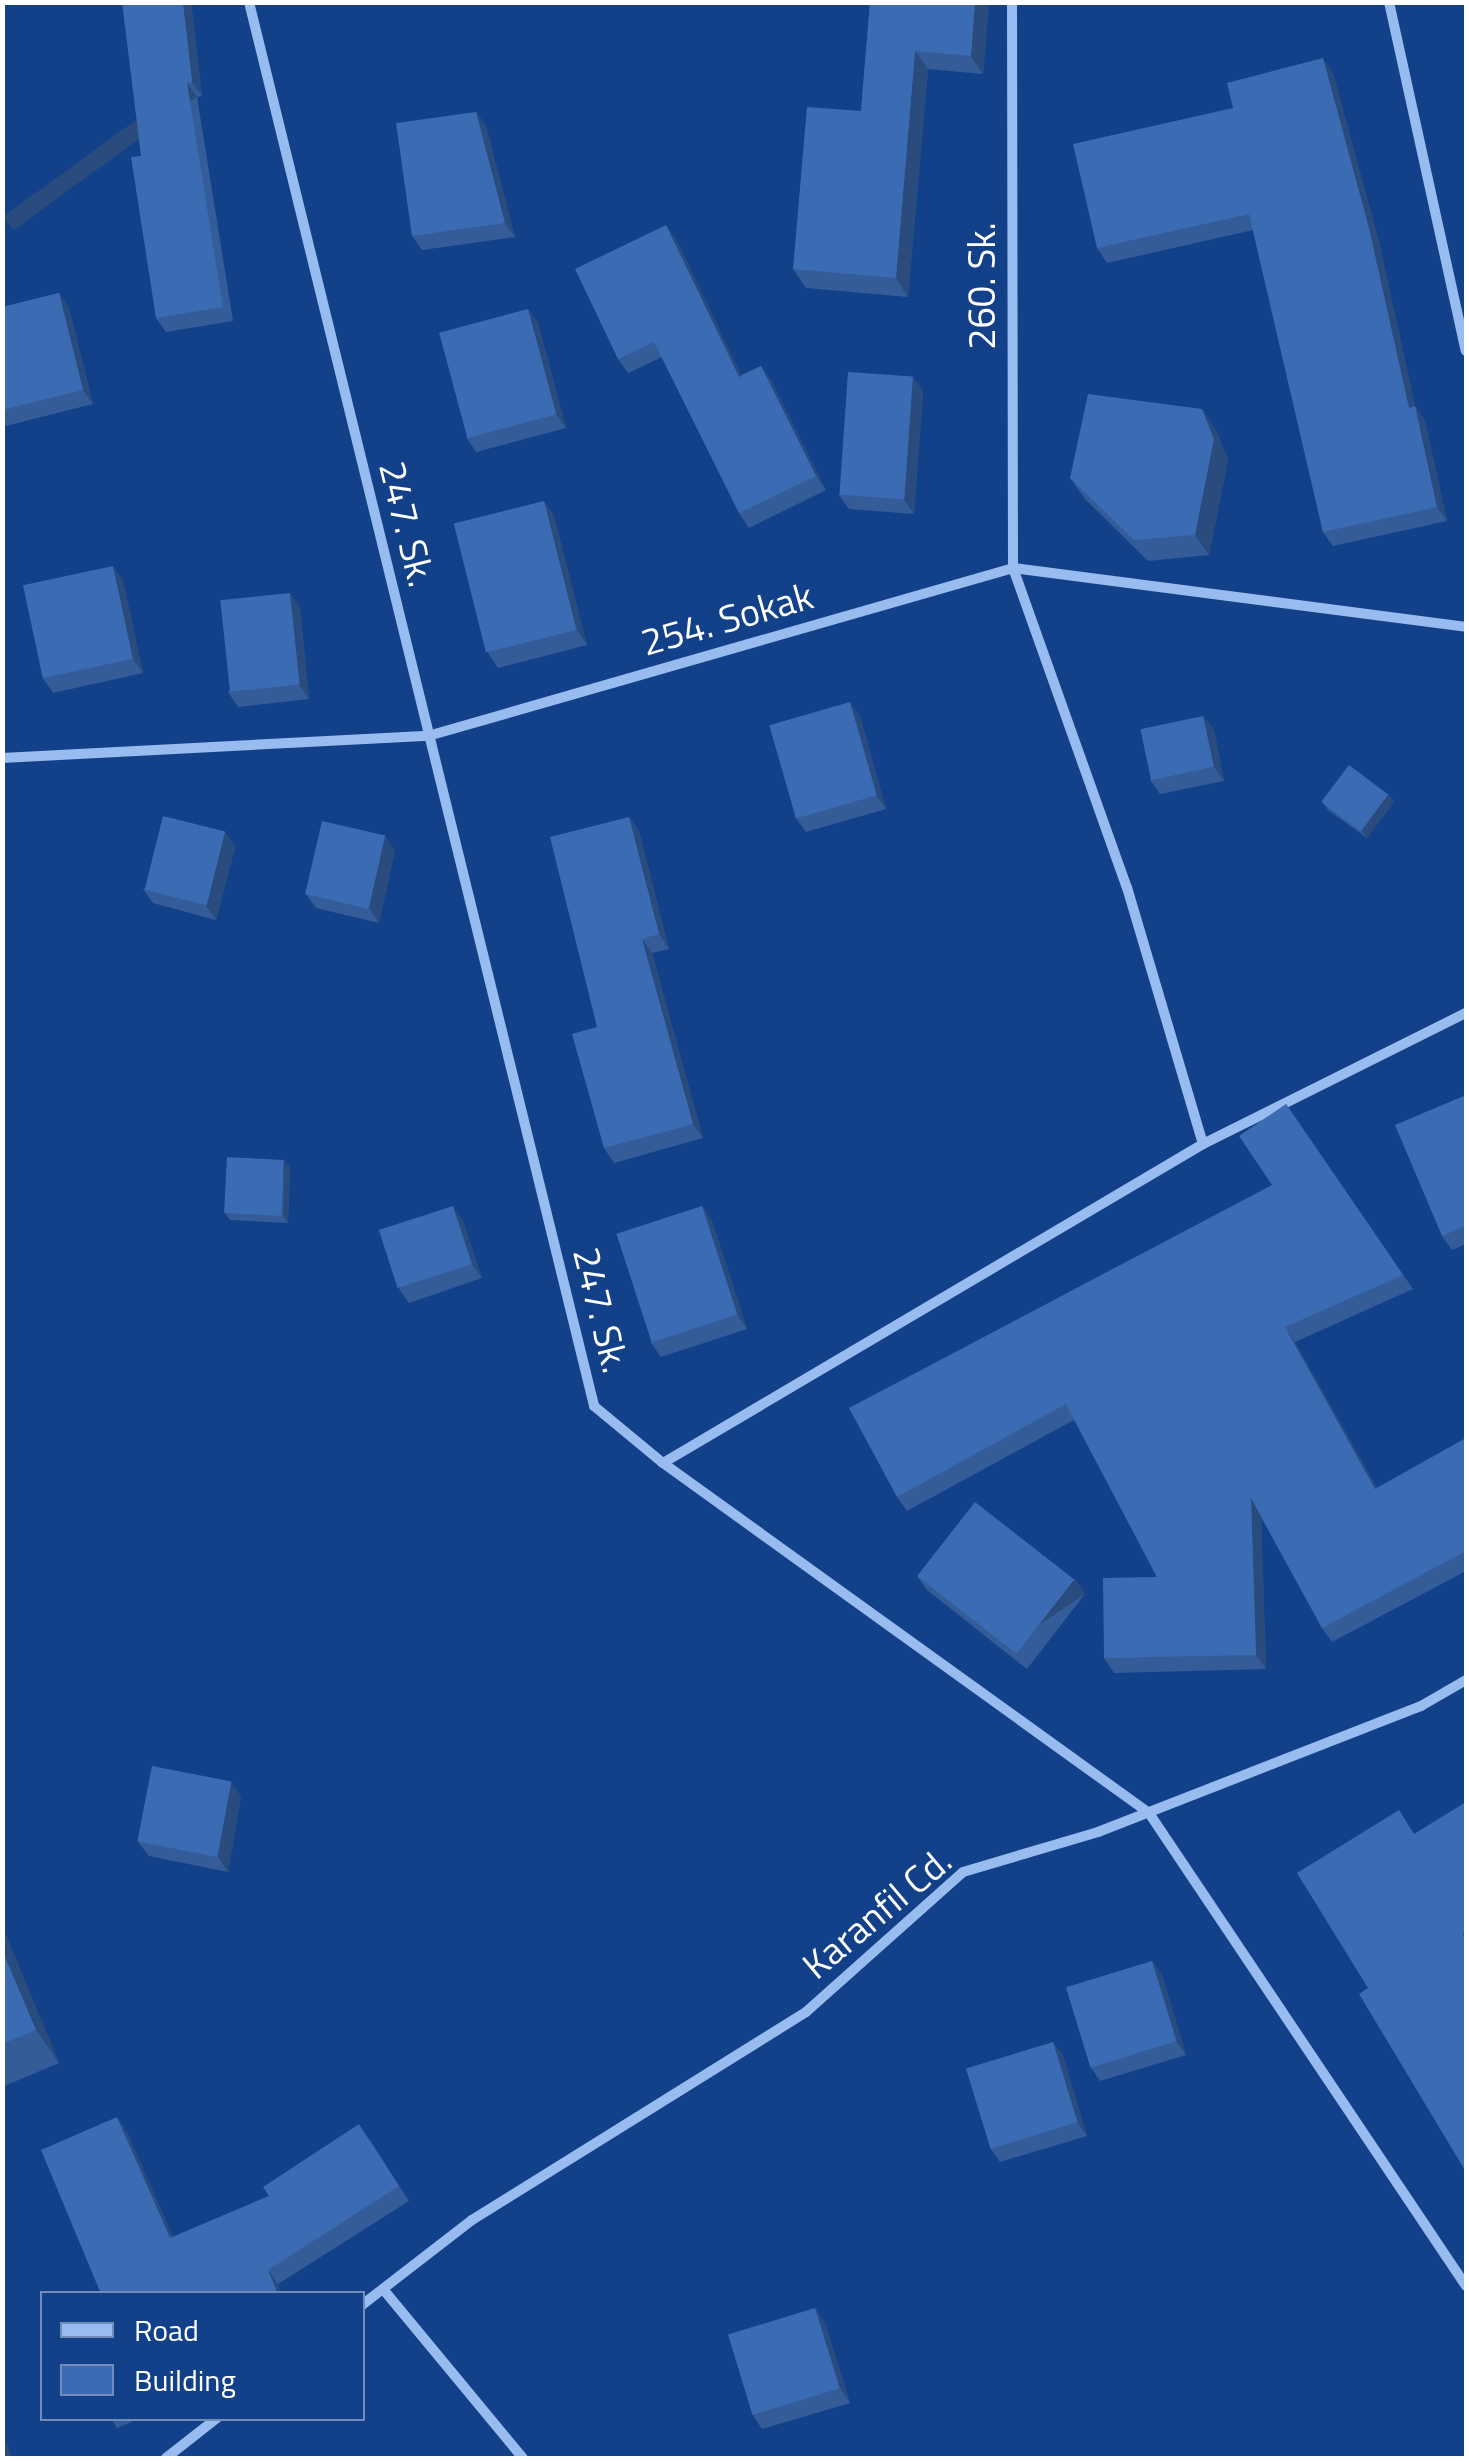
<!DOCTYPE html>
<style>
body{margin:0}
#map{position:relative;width:1469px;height:2461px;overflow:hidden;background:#134189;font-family:"Titillium Web",sans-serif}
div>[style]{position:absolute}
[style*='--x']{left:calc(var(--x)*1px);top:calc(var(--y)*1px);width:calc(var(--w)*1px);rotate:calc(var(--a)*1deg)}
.minor>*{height:10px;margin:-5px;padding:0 5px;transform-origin:5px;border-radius:5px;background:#99bcf0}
.wall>*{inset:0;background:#335c99}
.shaded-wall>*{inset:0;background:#294b7d;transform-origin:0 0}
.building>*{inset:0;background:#3b6bb2;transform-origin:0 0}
span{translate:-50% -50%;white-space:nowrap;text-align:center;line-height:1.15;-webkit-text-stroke:8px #134189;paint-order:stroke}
.street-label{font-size:38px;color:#fff}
.frame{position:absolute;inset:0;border:5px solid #fff;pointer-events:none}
.legend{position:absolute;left:40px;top:2291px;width:325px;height:130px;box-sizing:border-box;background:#134189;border:2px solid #718db8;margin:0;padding:12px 18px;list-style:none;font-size:30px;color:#fff}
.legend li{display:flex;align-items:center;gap:20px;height:50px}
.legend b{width:50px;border:2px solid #718db8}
</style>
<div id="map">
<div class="minor">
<i style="--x:249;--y:2;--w:1446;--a:76.19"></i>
<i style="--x:594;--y:1406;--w:89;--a:39.6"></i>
<i style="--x:663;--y:1463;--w:627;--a:-30.57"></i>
<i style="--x:1203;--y:1144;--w:267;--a:-106.5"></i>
<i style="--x:1127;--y:888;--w:340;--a:-109.6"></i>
<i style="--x:1013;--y:568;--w:566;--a:-90.1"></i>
<i style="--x:1389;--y:2;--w:357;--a:77.6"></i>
<i style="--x:2;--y:758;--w:427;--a:-3"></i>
<i style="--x:428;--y:736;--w:609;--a:-16.02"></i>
<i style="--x:1013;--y:568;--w:457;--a:7.4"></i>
<i style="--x:1203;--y:1144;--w:294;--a:-26.5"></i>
<i style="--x:663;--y:1463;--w:599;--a:35.76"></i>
<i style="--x:1149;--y:1813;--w:569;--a:56.17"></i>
<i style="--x:383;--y:2289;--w:219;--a:50.4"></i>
<i style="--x:362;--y:2305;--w:139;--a:-37.7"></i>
<i style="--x:472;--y:2220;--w:393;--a:-31.9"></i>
<i style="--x:806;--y:2012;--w:210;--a:-41.7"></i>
<i style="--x:963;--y:1872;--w:141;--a:-16.5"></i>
<i style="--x:1098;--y:1832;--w:347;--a:-21.3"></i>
<i style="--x:1421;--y:1706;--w:52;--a:-30"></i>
<i style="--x:166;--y:2458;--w:65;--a:-38.1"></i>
</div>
<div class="wall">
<i style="clip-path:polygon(191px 2px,202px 96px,197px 97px,233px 321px,166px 332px,156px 318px,141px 156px)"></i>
<i style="clip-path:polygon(870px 2px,989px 2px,983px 74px,928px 69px,908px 297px,806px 288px,793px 269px,861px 111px)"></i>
<i style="clip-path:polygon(1333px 73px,1379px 242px,1415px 406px,1425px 421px,1447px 521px,1333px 546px,1323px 532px,1253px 230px,1107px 263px,1097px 248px,1233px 108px)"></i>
<i style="clip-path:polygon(476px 112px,486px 126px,515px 237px,422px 250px,412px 236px)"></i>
<i style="clip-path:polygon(676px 239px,741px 375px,761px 366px,771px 380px,826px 490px,749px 528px,739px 513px,662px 357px,628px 373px,618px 359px)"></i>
<i style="clip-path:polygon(59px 293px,69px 308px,93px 404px,2px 427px,2px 307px)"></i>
<i style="clip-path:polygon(528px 309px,538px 323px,566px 428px,476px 452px,466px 437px)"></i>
<i style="clip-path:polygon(913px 377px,923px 391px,914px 514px,849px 509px,839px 495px)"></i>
<i style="clip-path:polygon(1202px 409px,1216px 430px,1228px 460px,1209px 555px,1148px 561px,1085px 499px,1070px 478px)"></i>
<i style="clip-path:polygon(544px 501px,554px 516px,587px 645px,498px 668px,488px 653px)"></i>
<i style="clip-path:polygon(123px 581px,143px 673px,53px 693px,43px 678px)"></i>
<i style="clip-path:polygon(300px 608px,309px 699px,238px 707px,228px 692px)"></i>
<i style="clip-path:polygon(860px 716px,886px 809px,806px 832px,795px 817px)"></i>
<i style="clip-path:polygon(1203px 716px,1214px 730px,1224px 781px,1160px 794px,1150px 780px)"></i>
<i style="clip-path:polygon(1388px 794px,1394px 802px,1367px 838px,1328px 810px,1322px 802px)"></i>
<i style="clip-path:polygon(629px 817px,639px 831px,669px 949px,652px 953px,703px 1138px,614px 1163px,604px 1148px,597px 1027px)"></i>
<i style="clip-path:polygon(225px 832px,235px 847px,216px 920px,153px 903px,143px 889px)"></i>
<i style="clip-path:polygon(395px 850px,379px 923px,316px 908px,306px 894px)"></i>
<i style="clip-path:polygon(1466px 1095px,1466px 1244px,1452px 1250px,1442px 1236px)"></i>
<i style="clip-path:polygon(1286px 1104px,1413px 1289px,1295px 1342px,1377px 1488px,1466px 1438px,1466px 1571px,1332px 1642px,1322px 1628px,1261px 1517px,1266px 1669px,1114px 1673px,1104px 1658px,1157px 1577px,1074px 1420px,907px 1511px,897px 1497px,1272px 1185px)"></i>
<i style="clip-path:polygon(290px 1167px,288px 1223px,230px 1220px,225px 1213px)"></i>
<i style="clip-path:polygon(702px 1206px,712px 1221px,747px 1329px,661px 1357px,651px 1343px)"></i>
<i style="clip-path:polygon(463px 1221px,482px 1278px,409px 1303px,399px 1289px)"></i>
<i style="clip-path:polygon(917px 1576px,1075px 1579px,1085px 1594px,1027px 1669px,927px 1590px)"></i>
<i style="clip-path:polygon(241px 1796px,228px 1872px,149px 1856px,138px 1842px)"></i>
<i style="clip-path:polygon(2px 1926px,59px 2063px,2px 2087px)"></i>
<i style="clip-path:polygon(1152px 1961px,1162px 1975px,1186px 2055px,1100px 2081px,1090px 2066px)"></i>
<i style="clip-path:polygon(1053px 2042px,1063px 2056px,1087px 2136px,1000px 2162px,990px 2148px)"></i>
<i style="clip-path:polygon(127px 2132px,173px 2237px,269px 2196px,369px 2139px,409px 2201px,278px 2284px,101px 2294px)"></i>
<i style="clip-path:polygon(815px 2308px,825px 2323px,850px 2403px,762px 2429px,752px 2414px)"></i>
<i style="clip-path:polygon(111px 2418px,140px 2418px,117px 2428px)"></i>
</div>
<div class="shaded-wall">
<i style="clip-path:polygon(183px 2px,191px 2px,202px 96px,192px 82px)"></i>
<i style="clip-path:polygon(975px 2px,989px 2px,983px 74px,971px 56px)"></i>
<i style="clip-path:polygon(915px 51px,928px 69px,908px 297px,896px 278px)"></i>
<i style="clip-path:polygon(1323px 58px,1333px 73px,1379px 242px,1416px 410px,1415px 406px,1425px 421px,1447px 521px,1437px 507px,1409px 408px)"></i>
<i style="left:187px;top:83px;width:17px;height:227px;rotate:54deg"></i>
<i style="clip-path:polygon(476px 112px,486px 126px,515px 237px,505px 223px)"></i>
<i style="clip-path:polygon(666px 225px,676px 239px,749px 391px,739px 377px)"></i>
<i style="clip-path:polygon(59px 293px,69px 308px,93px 404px,83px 390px)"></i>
<i style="clip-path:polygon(528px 309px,538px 323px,566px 428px,556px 414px)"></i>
<i style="clip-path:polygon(761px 366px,771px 380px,826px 490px,816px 476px)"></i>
<i style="clip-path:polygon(913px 377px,923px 391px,914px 514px,904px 500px)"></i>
<i style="clip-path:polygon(1202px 409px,1216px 430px,1228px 460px,1209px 555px,1195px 535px)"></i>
<i style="clip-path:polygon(544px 501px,554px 516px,587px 645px,577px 630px)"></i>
<i style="clip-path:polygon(113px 566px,123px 581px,143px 673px,133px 659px)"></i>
<i style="clip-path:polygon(290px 593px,300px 608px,309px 699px,299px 685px)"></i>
<i style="clip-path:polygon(850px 702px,860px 716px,886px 809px,876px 795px)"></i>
<i style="clip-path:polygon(1203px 716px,1214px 730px,1224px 781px,1214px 767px)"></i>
<i style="clip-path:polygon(1388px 794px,1394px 802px,1367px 838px,1362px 831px)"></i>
<i style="clip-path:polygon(629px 817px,639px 831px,669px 949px,659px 934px)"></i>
<i style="clip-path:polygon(225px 832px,235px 847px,216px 920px,206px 906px)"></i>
<i style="clip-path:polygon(385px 836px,395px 850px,379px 923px,369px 908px)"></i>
<i style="clip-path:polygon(642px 939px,652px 953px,703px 1138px,693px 1124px)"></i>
<i style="clip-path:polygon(284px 1160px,290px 1167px,288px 1223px,283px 1216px)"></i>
<i style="clip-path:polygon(453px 1206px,463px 1221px,482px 1278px,472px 1264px)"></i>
<i style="clip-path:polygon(702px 1206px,712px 1221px,747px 1329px,737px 1314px)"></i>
<i style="clip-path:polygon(1285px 1327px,1295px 1342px,1385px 1503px,1375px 1489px)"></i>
<i style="clip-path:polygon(1251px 1498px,1261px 1512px,1266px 1669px,1256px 1655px)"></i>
<i style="left:1075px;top:1579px;width:18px;height:95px;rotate:56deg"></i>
<i style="clip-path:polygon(231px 1782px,241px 1796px,228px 1872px,218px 1857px)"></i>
<i style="clip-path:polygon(2px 1926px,59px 2063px,36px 2030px,2px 1950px)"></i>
<i style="clip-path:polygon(1152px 1961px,1162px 1975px,1186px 2055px,1176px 2041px)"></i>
<i style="clip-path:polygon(1053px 2042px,1063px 2056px,1087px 2136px,1077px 2122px)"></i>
<i style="clip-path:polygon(117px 2117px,127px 2132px,180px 2253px,170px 2238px)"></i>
<i style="clip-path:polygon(268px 2270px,278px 2284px,282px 2294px,278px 2294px)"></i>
<i style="clip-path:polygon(815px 2308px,825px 2323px,850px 2403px,840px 2388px)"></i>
<i style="clip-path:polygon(2px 2431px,12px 2458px,5px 2458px,2px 2451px)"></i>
</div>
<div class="building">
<i style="clip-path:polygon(122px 2px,183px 2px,192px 82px,187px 83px,223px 307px,156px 318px,131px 157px,141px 156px)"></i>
<i style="clip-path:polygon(870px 2px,975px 2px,971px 56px,915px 51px,896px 278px,793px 269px,807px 107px,861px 111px)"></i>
<i style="clip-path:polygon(1323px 58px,1369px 228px,1409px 408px,1415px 406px,1437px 507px,1323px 532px,1249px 214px,1097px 248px,1073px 144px,1233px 108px,1227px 83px)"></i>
<i style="clip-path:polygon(476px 112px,505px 223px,412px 236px,396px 123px)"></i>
<i style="clip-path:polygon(666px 225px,739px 377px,761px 366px,816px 476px,739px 513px,654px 342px,618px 359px,575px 269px)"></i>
<i style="clip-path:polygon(59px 293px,83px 390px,2px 410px,2px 307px)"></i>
<i style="left:528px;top:309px;width:109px;height:92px;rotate:75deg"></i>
<i style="left:848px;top:372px;width:65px;height:123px;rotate:4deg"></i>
<i style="clip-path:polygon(1088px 394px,1202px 409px,1214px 439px,1195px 535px,1134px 540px,1070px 478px)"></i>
<i style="left:544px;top:501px;width:133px;height:93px;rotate:76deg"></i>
<i style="left:113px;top:566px;width:95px;height:92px;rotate:78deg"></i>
<i style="left:290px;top:593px;width:92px;height:70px;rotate:84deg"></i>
<i style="left:850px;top:702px;width:97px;height:84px;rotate:74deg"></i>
<i style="left:1203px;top:716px;width:52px;height:64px;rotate:78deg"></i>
<i style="left:1349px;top:765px;width:49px;height:46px;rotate:37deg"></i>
<i style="left:163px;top:816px;width:64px;height:76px;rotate:14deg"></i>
<i style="clip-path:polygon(629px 817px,659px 934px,642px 939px,693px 1124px,604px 1148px,572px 1034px,597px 1027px,550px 837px)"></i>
<i style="left:322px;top:821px;width:65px;height:75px;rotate:13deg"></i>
<i style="clip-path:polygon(1466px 1095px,1466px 1226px,1442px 1236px,1395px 1125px)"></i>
<i style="clip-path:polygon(1286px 1104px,1403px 1275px,1285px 1327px,1375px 1489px,1466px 1438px,1466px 1551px,1322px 1628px,1251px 1498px,1256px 1655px,1104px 1658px,1103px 1578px,1157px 1577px,1066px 1404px,897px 1497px,849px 1408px,1272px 1185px,1239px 1136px)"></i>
<i style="left:227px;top:1157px;width:57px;height:56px;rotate:3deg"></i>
<i style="left:453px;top:1206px;width:61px;height:78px;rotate:72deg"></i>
<i style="left:702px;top:1206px;width:114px;height:90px;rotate:72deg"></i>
<i style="left:975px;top:1502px;width:126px;height:94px;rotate:38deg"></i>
<i style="left:152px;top:1766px;width:81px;height:77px;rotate:11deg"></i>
<i style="clip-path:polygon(1466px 1802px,1466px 1932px,1463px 1934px,1466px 1940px,1466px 2172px,1359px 1994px,1368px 1988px,1297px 1873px,1399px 1810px,1414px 1834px)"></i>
<i style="clip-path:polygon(2px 1950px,36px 2030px,2px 2044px)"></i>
<i style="left:1152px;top:1961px;width:84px;height:90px;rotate:73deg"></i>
<i style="left:1053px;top:2042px;width:84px;height:91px;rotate:73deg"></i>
<i style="clip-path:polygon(117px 2117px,170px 2238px,269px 2196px,263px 2187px,359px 2124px,399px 2186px,268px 2270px,278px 2294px,101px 2294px,41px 2150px)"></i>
<i style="left:815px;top:2308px;width:84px;height:91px;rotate:73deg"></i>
</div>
<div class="street-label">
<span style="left:982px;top:286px;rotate:-90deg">260. Sk.</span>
<span style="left:407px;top:524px;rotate:76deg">247. Sk.</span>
<span style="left:727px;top:619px;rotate:-16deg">254. Sokak</span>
<span style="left:601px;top:1310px;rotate:76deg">247. Sk.</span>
<span style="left:877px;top:1913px;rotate:-40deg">Karanfil Cd.</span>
</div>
<div class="frame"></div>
<ul class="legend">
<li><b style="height:12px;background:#99bcf0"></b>Road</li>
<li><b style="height:28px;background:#3b6bb2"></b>Building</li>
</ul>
</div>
